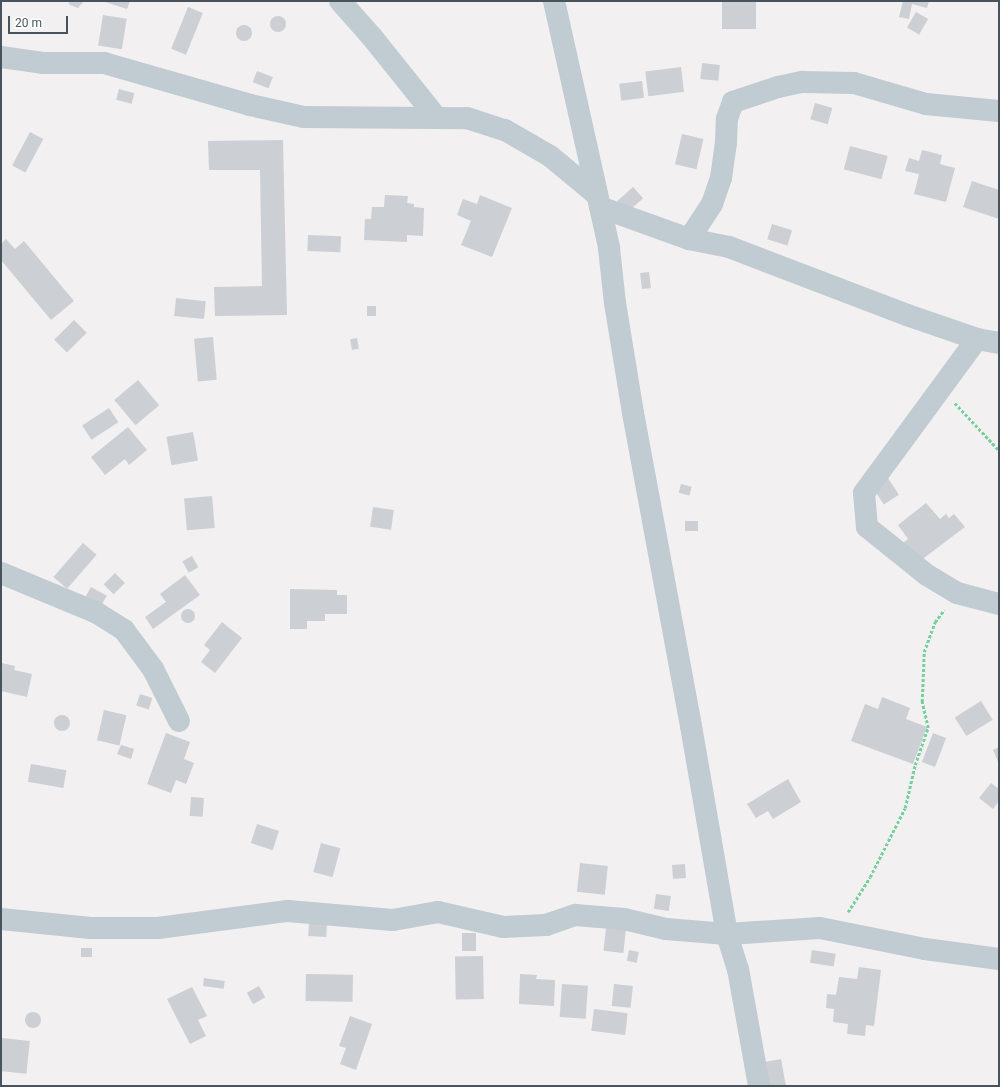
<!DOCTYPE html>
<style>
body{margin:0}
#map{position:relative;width:1000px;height:1087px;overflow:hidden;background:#f2f0f0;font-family:Roboto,sans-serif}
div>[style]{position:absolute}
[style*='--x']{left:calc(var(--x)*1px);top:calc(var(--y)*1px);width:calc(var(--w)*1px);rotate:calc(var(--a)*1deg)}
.building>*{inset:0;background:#cccfd4;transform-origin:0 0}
.round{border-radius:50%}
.path>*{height:2.5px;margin-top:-1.25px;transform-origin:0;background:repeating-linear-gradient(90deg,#74d09d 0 3px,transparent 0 5px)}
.minor>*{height:22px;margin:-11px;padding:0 11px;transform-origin:11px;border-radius:11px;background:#c0cbd2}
span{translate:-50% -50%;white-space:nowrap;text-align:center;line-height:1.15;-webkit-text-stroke:4px #fff;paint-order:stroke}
.frame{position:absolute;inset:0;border:2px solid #47545e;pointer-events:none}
.scale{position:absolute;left:8px;top:16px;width:60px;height:18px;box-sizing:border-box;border:2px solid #47545e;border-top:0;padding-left:5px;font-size:12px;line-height:14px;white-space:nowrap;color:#47545e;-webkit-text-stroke:3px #fff;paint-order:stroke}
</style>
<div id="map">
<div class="building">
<i style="clip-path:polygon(68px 1px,84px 1px,78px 8px,70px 5px)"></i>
<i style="clip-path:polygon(102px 1px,130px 1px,127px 9px)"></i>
<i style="left:722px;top:1px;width:34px;height:28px"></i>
<i style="clip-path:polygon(903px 1px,929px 1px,927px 8px,912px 4px,909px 19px,899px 17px)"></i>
<i style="left:188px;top:7px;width:16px;height:45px;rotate:22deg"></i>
<i style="left:916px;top:12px;width:14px;height:18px;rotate:30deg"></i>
<i style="left:103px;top:15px;width:24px;height:31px;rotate:9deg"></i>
<i class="round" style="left:270px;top:16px;width:16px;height:16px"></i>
<i class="round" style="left:236px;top:25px;width:16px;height:16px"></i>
<i style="left:702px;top:63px;width:18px;height:16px;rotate:6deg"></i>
<i style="left:681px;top:67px;width:25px;height:36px;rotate:83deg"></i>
<i style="left:257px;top:71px;width:17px;height:12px;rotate:21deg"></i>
<i style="left:642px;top:81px;width:17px;height:23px;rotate:83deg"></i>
<i style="left:119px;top:89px;width:16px;height:11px;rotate:15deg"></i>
<i style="left:815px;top:103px;width:18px;height:17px;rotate:16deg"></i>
<i style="left:30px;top:132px;width:15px;height:38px;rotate:28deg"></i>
<i style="left:682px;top:134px;width:22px;height:31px;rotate:13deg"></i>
<i style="clip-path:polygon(283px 140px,287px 315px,215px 316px,214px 287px,262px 286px,260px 170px,209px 170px,208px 141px)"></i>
<i style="left:850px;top:146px;width:39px;height:24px;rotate:15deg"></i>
<i style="clip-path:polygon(922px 150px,942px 155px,940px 164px,955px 168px,946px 202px,914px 194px,919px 174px,905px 171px,909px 158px,919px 161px)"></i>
<i style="clip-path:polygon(972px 181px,999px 190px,999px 219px,963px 207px)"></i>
<i style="left:633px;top:187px;width:15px;height:21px;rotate:48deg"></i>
<i style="clip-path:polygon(385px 195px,408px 196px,407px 203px,414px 204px,414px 207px,424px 208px,423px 236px,407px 235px,407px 242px,364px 240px,365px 219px,371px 219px,372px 207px,384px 207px)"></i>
<i style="clip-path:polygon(480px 195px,512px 208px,492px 257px,461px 245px,471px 221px,457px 215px,463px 199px,477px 204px)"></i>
<i style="left:772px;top:224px;width:21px;height:16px;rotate:17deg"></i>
<i style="left:308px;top:235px;width:33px;height:16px;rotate:2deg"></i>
<i style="clip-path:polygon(6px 239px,15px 249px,24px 241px,74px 301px,51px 320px,1px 260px,1px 244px)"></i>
<i style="left:649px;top:272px;width:16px;height:9px;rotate:83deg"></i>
<i style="left:176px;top:298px;width:30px;height:18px;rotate:6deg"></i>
<i style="left:367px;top:306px;width:9px;height:10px"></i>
<i style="left:74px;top:320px;width:18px;height:28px;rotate:45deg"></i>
<i style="left:213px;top:337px;width:43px;height:19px;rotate:85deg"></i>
<i style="left:357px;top:338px;width:11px;height:7px;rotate:80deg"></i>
<i style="left:138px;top:380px;width:33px;height:31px;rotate:50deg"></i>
<i style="left:109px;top:408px;width:17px;height:32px;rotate:57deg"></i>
<i style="clip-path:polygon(128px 427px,147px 450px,129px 465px,125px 459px,105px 475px,91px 457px)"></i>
<i style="left:193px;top:432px;width:29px;height:27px;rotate:80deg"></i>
<i style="left:888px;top:478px;width:20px;height:18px;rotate:57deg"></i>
<i style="left:681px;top:484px;width:11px;height:9px;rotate:15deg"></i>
<i style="left:212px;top:496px;width:32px;height:28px;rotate:85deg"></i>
<i style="clip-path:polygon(926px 503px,940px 519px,946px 514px,949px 518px,954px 514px,965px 527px,916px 564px,900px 545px,908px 539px,898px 525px)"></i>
<i style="left:373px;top:507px;width:21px;height:20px;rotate:8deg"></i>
<i style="left:685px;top:521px;width:13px;height:10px"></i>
<i style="left:83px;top:543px;width:18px;height:45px;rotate:41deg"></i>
<i style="left:192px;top:556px;width:13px;height:11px;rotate:61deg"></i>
<i style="left:115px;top:573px;width:14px;height:16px;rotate:45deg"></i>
<i style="clip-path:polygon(185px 575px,200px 595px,153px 629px,145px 617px,166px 602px,160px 594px)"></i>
<i style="left:91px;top:587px;width:18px;height:13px;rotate:29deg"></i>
<i style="clip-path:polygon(290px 589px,337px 590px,337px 595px,347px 595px,347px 614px,325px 614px,325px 621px,307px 621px,307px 629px,290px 629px)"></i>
<i class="round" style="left:181px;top:609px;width:14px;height:14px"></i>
<i style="clip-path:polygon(222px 622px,242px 638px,215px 673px,201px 662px,210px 650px,204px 645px)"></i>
<i style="clip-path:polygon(2px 663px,15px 666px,14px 670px,32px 674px,27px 697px,1px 691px)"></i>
<i style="left:140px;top:694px;width:13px;height:12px;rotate:18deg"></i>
<i style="clip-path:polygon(882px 697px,910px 708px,906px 719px,927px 727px,913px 764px,851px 741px,865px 704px,878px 709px)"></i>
<i style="left:981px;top:701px;width:22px;height:31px;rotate:58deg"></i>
<i style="left:104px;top:710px;width:23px;height:31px;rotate:13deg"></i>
<i class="round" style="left:54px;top:715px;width:16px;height:16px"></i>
<i style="clip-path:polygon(166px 733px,190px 742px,184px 759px,194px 763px,186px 784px,176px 780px,171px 793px,147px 784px)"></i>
<i style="left:933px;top:733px;width:14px;height:31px;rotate:21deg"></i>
<i style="clip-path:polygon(121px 745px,134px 749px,131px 759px,117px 754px)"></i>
<i style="clip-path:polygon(999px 747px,999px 764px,993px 750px)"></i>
<i style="left:31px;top:764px;width:36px;height:18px;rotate:10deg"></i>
<i style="clip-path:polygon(788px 779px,801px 802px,773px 819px,768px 811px,756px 818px,747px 804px)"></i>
<i style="clip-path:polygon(991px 783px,999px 789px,999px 801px,993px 809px,979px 798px)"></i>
<i style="left:191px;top:797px;width:13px;height:19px;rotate:4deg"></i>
<i style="left:257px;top:824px;width:23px;height:20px;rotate:18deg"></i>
<i style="left:321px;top:843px;width:20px;height:30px;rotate:15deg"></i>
<i style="left:580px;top:863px;width:28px;height:29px;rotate:6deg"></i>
<i style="left:685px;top:864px;width:14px;height:13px;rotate:86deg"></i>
<i style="left:656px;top:894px;width:15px;height:15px;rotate:8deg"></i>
<i style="left:309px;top:923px;width:18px;height:13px;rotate:3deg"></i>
<i style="left:606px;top:927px;width:20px;height:24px;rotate:6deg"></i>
<i style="left:462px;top:933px;width:14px;height:18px"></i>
<i style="left:81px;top:948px;width:11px;height:9px"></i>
<i style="left:629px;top:950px;width:10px;height:11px;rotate:11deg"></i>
<i style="left:812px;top:950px;width:24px;height:13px;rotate:9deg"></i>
<i style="left:483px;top:956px;width:43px;height:28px;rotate:89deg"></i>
<i style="clip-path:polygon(859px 967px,881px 970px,874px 1026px,866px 1025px,865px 1036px,847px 1034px,848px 1024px,833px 1022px,834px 1009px,826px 1008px,827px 994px,836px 995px,839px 977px,857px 979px)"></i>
<i style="left:306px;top:974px;width:47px;height:27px;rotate:1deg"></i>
<i style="clip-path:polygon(520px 974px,537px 975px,536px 979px,555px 980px,554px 1006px,519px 1004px)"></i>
<i style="left:204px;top:978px;width:21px;height:8px;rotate:8deg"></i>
<i style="left:562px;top:984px;width:26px;height:33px;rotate:4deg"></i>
<i style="left:614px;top:984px;width:19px;height:22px;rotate:6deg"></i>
<i style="left:259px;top:986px;width:13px;height:14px;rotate:61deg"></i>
<i style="clip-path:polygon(192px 987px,207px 1016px,198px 1020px,206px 1036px,190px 1044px,167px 999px)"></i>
<i style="left:594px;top:1009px;width:34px;height:22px;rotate:7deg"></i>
<i class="round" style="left:25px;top:1012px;width:16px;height:16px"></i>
<i style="clip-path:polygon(350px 1016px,372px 1024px,356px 1070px,340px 1064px,346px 1048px,339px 1046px)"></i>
<i style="left:2px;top:1038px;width:28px;height:33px;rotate:6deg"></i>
<i style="clip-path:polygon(781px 1059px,786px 1086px,763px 1086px,760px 1063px)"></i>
</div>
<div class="path">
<i style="--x:955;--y:403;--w:64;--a:46.9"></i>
<i style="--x:848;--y:912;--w:41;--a:-57.8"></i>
<i style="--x:870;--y:877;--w:77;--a:-63.1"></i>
<i style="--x:905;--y:808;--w:44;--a:-76.9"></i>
<i style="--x:915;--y:765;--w:39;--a:-71"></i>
<i style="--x:928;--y:728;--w:27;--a:-103"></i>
<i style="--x:922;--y:702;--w:50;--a:-87.7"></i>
<i style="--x:924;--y:652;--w:32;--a:-70"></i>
<i style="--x:935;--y:622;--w:15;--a:-53"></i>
</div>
<div class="minor">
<i style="--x:340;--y:1;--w:48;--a:48.4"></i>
<i style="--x:372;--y:37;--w:102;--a:51.3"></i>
<i style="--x:554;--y:1;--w:253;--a:77.4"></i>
<i style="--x:609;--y:248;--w:55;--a:83.8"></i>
<i style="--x:615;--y:303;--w:111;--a:80.7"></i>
<i style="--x:633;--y:413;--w:318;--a:79.5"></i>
<i style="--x:691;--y:726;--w:211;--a:80.2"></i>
<i style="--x:727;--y:934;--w:37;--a:73"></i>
<i style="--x:738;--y:969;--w:119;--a:79.8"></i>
<i style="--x:1;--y:57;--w:42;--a:8.1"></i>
<i style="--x:43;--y:63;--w:61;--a:0"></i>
<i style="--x:104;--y:63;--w:152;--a:16"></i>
<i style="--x:250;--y:105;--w:55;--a:12.5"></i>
<i style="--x:304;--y:117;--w:163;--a:0.4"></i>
<i style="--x:467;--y:118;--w:40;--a:18"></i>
<i style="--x:505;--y:130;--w:52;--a:30"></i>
<i style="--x:550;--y:156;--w:60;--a:39.6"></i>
<i style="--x:600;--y:207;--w:95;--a:19.8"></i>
<i style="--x:689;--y:239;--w:41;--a:11.3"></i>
<i style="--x:729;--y:247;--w:191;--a:20.9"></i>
<i style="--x:907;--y:315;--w:74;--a:18.9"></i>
<i style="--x:977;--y:339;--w:22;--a:10"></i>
<i style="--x:689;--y:239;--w:42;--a:-56.7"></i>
<i style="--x:712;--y:204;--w:28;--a:-71"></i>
<i style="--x:721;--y:178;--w:35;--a:-82"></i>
<i style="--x:726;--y:143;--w:24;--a:-88"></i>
<i style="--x:727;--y:119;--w:18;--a:-71"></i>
<i style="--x:733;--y:102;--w:47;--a:-18.4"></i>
<i style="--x:778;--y:87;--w:25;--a:-12"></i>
<i style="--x:802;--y:82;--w:52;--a:1.1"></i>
<i style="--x:854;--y:83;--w:75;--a:16.3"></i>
<i style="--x:926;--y:104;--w:73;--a:5.5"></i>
<i style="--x:977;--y:339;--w:191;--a:126.3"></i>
<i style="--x:864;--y:493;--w:34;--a:85"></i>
<i style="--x:867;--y:527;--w:77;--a:38.7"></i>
<i style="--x:927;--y:575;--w:35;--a:31"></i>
<i style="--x:957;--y:593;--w:43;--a:14.7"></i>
<i style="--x:1;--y:573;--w:104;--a:22.6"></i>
<i style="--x:97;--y:613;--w:32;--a:32"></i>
<i style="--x:124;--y:630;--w:49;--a:53.4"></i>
<i style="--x:153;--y:669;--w:58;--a:63.4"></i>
<i style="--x:1;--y:919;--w:90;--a:5.7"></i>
<i style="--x:91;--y:928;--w:67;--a:0"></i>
<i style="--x:158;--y:928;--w:131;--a:-7.5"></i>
<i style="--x:288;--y:911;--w:105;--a:4.9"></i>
<i style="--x:393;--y:920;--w:46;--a:-10.1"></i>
<i style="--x:438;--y:912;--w:67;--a:13"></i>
<i style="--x:503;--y:927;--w:43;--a:-2.7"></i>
<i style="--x:546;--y:925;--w:31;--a:-19"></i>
<i style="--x:575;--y:915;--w:49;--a:4.7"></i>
<i style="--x:624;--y:919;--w:43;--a:13.4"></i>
<i style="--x:666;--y:929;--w:61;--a:4.7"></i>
<i style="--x:727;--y:934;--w:93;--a:-3.7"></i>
<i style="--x:820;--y:928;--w:107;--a:11.3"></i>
<i style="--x:925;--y:949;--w:75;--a:7.7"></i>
</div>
<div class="frame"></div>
<div class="scale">20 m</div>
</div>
